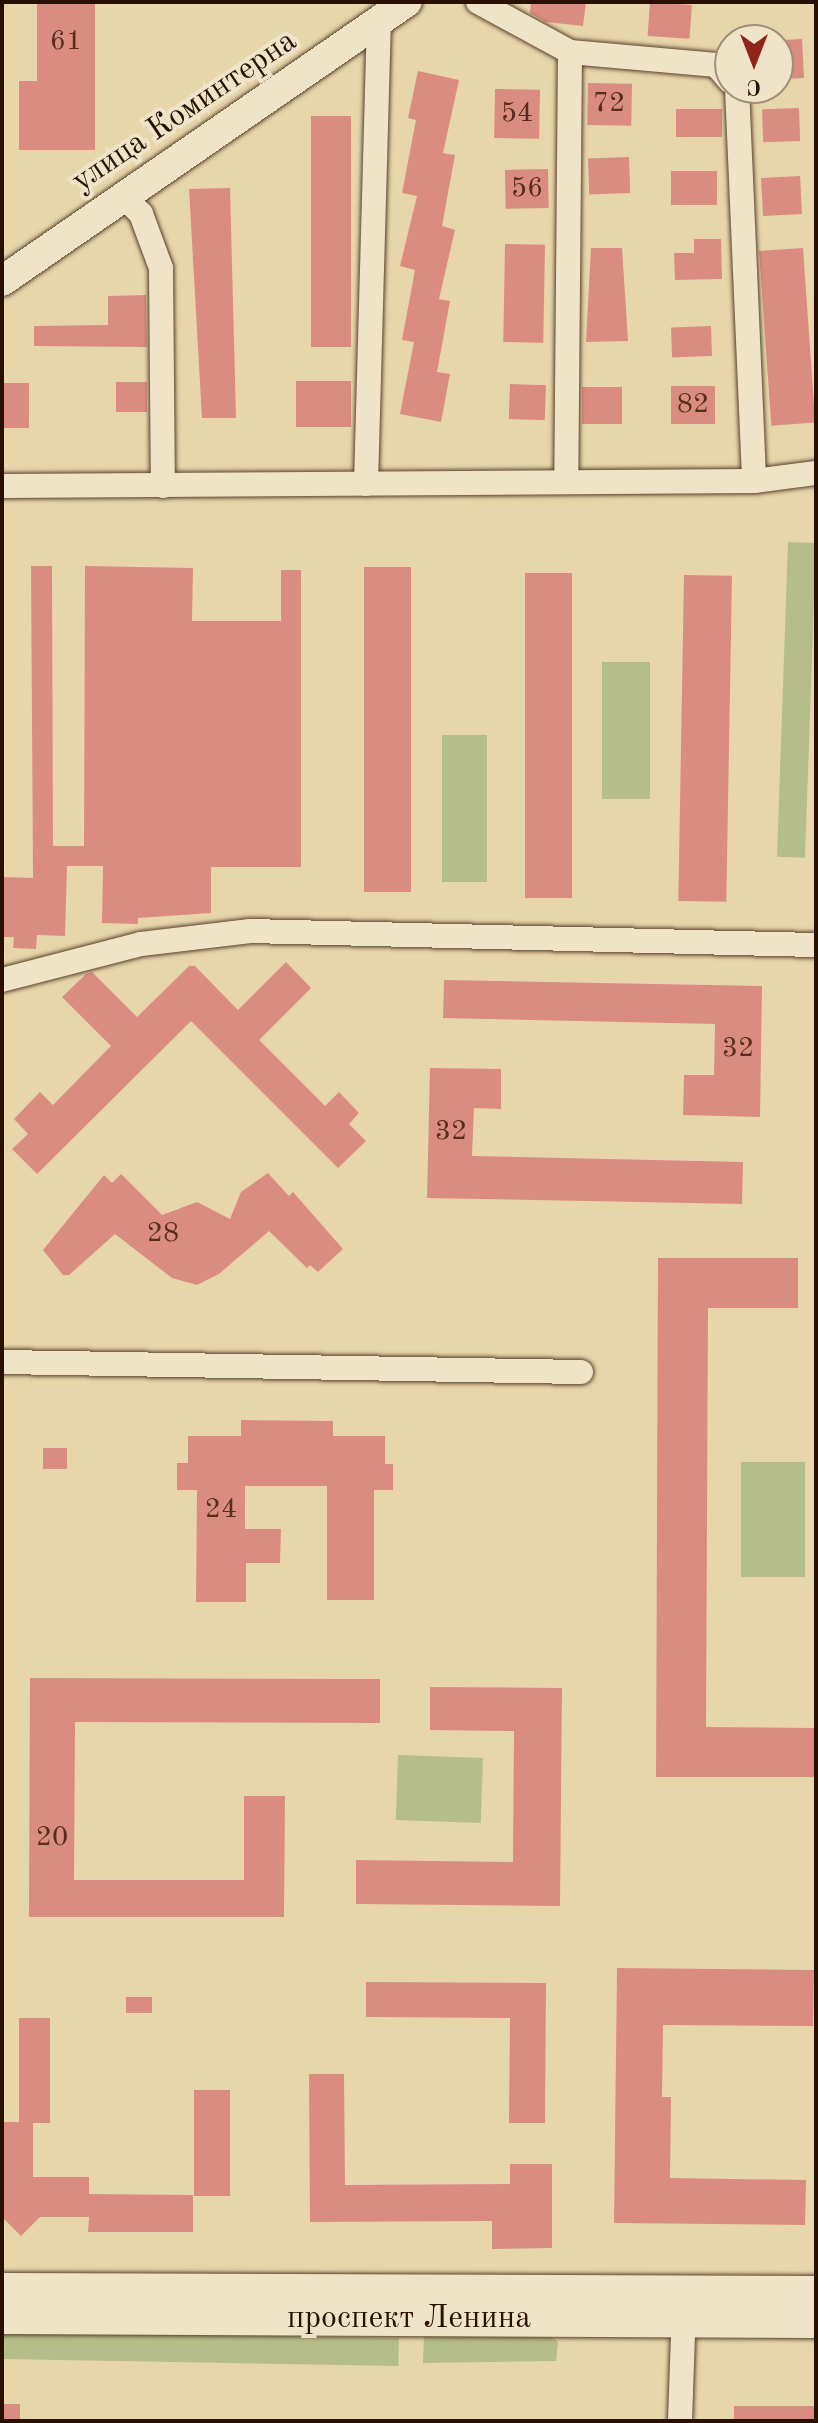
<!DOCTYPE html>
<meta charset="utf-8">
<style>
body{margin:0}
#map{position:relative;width:818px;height:2423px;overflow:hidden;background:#e8d6ab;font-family:"Old Standard TT",serif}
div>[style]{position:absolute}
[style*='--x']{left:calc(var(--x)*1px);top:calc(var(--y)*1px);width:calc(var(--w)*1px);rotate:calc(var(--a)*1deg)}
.green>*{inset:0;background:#b5be89;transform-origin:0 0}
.building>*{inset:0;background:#db8c80;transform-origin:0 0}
.roads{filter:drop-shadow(0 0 2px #59412b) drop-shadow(0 0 2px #59412b)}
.minor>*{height:24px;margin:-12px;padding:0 12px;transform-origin:12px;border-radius:12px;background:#f0e4c8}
.tertiary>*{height:30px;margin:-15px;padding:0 15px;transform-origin:15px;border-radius:15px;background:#f0e4c8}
.secondary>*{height:34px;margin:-17px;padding:0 17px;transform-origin:17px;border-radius:17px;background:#f0e4c8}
span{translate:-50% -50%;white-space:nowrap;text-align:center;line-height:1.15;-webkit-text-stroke:8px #f0e4c8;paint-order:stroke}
.number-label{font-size:28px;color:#562e20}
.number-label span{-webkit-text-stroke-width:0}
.street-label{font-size:32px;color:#290f00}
.frame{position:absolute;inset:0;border:4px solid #290f00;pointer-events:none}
.north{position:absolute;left:714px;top:24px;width:80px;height:80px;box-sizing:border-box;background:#f0e4c8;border:2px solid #a08f78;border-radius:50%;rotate:180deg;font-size:22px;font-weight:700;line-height:32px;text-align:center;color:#290f00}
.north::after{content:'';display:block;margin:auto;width:28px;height:36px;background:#8f2418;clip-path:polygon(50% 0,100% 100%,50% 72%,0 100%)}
</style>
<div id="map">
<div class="green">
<i style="left:788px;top:542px;width:28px;height:315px;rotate:2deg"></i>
<i style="left:602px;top:662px;width:48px;height:137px"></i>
<i style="left:442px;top:735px;width:45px;height:147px"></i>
<i style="left:741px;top:1462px;width:64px;height:115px"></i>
<i style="left:483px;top:1758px;width:65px;height:85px;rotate:92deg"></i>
<i style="left:2px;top:2331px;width:397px;height:28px;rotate:1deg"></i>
<i style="clip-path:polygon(424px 2335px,552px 2337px,558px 2342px,556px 2361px,423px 2363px)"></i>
</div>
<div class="building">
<i style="clip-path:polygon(37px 2px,95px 2px,95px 150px,19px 150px,19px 81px,37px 81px)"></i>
<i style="clip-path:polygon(531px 2px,586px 2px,583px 26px,546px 22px,530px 13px)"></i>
<i style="left:650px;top:2px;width:42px;height:34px;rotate:4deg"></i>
<i style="left:802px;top:39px;width:39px;height:24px;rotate:87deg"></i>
<i style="clip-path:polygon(418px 71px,459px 80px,443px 153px,455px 155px,442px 226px,455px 230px,439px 299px,450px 301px,437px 372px,450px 374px,441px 422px,400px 414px,414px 342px,402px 340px,415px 270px,400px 266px,417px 196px,402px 193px,416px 120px,408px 118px)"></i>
<i style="left:588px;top:83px;width:44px;height:42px;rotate:1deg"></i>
<i style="left:495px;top:89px;width:45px;height:49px;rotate:1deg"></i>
<i style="left:799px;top:108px;width:33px;height:37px;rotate:88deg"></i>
<i style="left:676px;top:109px;width:46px;height:28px"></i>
<i style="left:351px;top:116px;width:231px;height:40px;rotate:90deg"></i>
<i style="left:629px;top:157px;width:36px;height:41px;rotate:88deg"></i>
<i style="left:548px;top:169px;width:39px;height:43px;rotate:89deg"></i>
<i style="left:671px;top:171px;width:46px;height:34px"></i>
<i style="left:800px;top:176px;width:38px;height:39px;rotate:87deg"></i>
<i style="clip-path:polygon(230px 188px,236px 418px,202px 418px,189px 189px)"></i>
<i style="clip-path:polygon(694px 239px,721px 239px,722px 279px,675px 280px,674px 253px,694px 253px)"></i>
<i style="left:505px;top:244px;width:40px;height:98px;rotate:1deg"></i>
<i style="clip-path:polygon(591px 248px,622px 248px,628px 341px,586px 342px)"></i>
<i style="left:803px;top:248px;width:175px;height:44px;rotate:86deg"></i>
<i style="clip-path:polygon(146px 295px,147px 347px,34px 346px,34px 326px,108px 325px,108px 296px)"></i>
<i style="left:711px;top:326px;width:30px;height:40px;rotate:88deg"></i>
<i style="left:296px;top:381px;width:55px;height:46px"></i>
<i style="left:116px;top:382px;width:31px;height:30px"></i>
<i style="left:2px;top:383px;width:27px;height:45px"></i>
<i style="left:510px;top:384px;width:36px;height:35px;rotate:2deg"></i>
<i style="left:671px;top:386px;width:44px;height:38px"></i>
<i style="left:582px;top:387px;width:40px;height:37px"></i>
<i style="clip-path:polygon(31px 566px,52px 566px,53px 846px,84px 846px,85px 566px,193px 568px,192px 621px,281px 621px,281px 570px,301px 570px,301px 867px,211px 867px,211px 913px,138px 918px,138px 924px,102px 923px,103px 866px,67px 866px,65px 936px,37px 935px,36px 949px,13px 948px,14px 937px,2px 937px,2px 877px,33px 878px)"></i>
<i style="left:364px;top:567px;width:47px;height:325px"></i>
<i style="left:525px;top:573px;width:47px;height:325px"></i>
<i style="left:684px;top:575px;width:48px;height:326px;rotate:1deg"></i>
<i style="clip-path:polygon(286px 962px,311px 988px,259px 1040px,325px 1106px,339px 1092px,359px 1113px,349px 1124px,366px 1141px,338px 1168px,191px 1021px,37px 1174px,12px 1149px,28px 1134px,14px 1119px,40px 1092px,53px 1105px,111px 1046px,62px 997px,86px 974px,92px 972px,137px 1017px,189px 966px,195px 966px,238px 1010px)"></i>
<i style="clip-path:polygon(444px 980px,762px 986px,760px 1117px,683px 1115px,684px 1075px,714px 1075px,715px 1024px,443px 1018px)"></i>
<i style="clip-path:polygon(430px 1068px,501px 1069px,501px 1109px,474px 1108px,472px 1156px,743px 1162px,742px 1204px,427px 1198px)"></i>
<i style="clip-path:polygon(268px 1173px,289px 1196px,293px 1192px,343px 1249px,318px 1272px,310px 1265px,307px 1268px,269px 1231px,219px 1274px,197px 1285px,172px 1278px,115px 1234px,69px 1275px,63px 1275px,43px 1250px,104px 1175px,112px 1183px,121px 1174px,162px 1215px,197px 1202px,230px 1219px,241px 1192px)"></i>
<i style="clip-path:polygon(658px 1258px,798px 1258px,798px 1308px,708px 1308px,706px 1727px,815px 1728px,815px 1777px,656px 1777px)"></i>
<i style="clip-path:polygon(241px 1420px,333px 1421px,333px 1436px,385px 1436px,385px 1464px,393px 1464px,393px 1490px,374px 1490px,374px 1600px,327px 1600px,327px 1486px,245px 1486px,245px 1529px,281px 1529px,280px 1563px,246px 1563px,246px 1602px,196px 1602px,197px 1490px,177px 1490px,177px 1463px,188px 1463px,188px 1436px,241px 1436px)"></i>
<i style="left:43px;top:1448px;width:24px;height:21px"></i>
<i style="clip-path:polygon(30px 1678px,380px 1679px,380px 1723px,75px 1722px,74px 1880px,244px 1880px,244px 1796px,285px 1796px,284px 1917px,29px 1917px)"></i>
<i style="clip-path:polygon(430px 1687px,562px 1688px,560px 1906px,356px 1904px,356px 1860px,513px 1862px,514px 1731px,430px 1730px)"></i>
<i style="clip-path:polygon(617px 1968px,814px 1970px,813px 2026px,663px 2025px,662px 2097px,671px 2097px,670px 2178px,806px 2180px,805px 2225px,614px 2223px)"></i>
<i style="clip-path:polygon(366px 1982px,546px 1983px,545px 2123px,509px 2123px,510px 2018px,366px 2017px)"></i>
<i style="left:126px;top:1997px;width:26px;height:16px"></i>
<i style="clip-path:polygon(19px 2018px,50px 2018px,50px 2123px,33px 2123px,33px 2177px,89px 2177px,89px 2194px,193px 2195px,193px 2232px,88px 2232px,89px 2217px,40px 2217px,21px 2236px,2px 2217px,2px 2122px,19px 2122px)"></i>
<i style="clip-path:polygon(309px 2074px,344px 2074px,345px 2185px,510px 2184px,510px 2164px,552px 2164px,552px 2248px,492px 2249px,492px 2221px,310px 2222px)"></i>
<i style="left:194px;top:2090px;width:36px;height:106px"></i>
<i style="left:2px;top:2404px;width:18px;height:17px"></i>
<i style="left:734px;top:2406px;width:82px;height:15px"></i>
</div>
<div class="roads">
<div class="minor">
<i style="--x:478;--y:2;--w:105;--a:28.5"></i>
<i style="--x:570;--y:52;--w:427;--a:90.5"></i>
<i style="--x:570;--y:52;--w:147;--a:5.1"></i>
<i style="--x:716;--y:65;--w:21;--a:49"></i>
<i style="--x:737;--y:88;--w:393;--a:87.5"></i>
<i style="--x:122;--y:195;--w:27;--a:45"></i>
<i style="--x:141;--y:214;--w:58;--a:69.7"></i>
<i style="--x:161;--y:268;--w:218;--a:89.5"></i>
<i style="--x:366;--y:484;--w:458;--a:-88.4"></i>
<i style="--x:2;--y:486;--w:752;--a:-0.38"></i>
<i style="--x:754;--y:481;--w:63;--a:-7.4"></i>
<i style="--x:2;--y:980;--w:144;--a:-14.5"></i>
<i style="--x:141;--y:944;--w:110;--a:-6.8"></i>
<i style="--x:250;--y:931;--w:566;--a:1.42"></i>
<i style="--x:2;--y:1362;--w:579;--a:0.99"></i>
<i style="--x:680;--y:2421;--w:114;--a:-88"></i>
</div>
<div class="tertiary">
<i style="--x:2;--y:281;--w:492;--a:-34.6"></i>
</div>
<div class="secondary">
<i style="--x:2;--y:2290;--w:814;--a:0.21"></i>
<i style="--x:2;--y:2317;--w:814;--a:0.28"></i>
</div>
</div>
<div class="number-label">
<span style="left:66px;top:42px">61</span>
<span style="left:609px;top:104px">72</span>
<span style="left:517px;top:114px">54</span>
<span style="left:527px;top:189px">56</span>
<span style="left:693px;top:405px">82</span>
<span style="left:738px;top:1049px">32</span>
<span style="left:451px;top:1132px">32</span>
<span style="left:163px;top:1234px">28</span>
<span style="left:221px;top:1510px">24</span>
<span style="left:52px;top:1838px">20</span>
</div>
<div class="street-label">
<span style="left:185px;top:112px;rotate:-34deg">улица Коминтерна</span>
<span style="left:409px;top:2319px">проспект Ленина</span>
</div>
<div class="frame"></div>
<div class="north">С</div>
</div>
